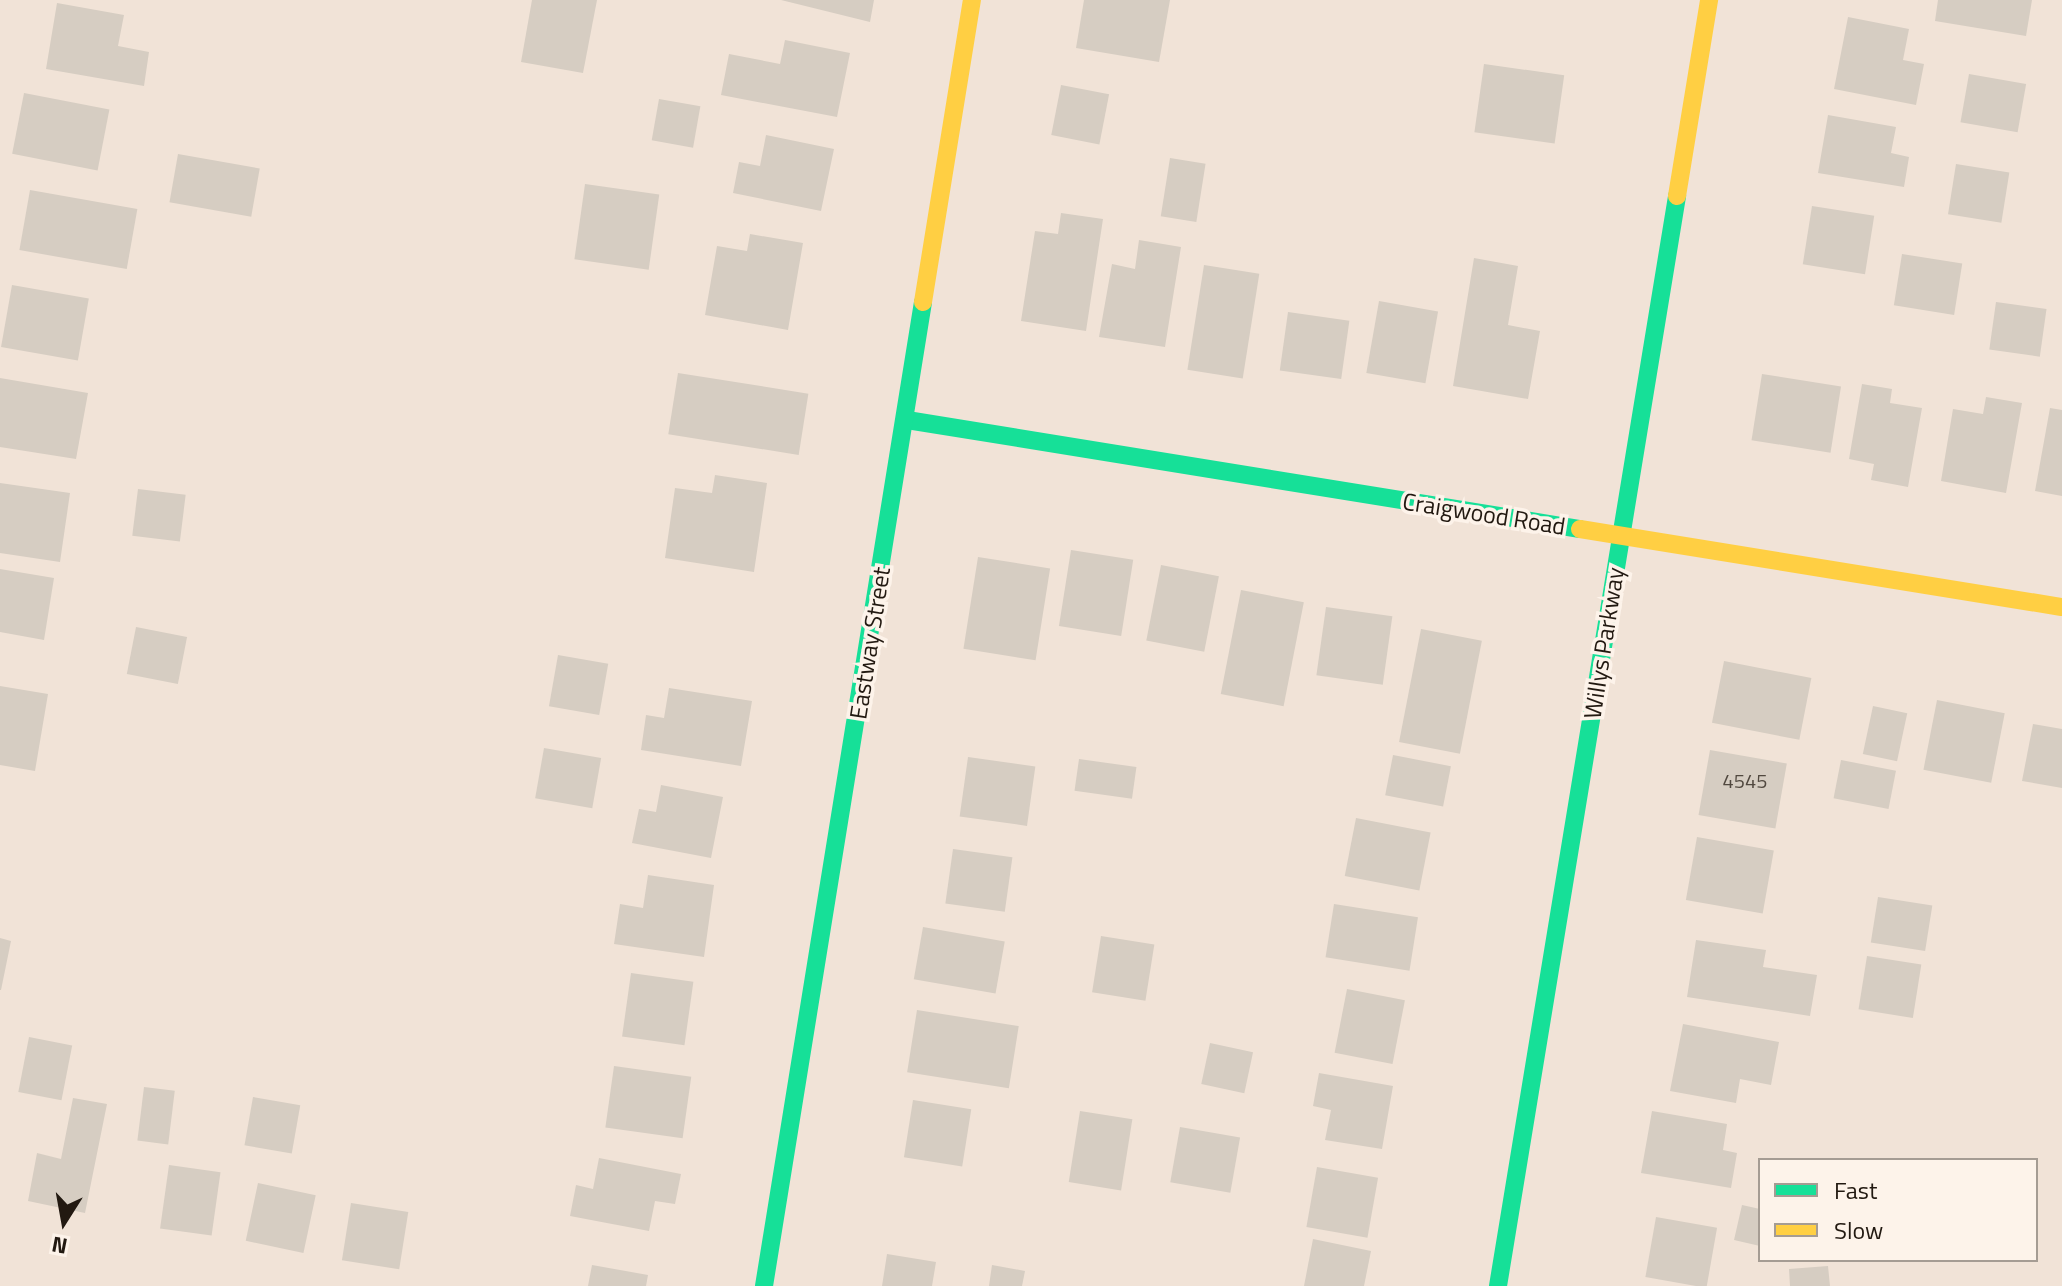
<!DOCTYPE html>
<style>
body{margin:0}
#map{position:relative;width:2062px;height:1286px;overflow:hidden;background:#f1e3d7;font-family:"Titillium Web",sans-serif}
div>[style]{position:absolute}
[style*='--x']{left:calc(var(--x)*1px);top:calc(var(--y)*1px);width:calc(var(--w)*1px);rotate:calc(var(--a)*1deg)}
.building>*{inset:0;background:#d6cdc2;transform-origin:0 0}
.fast>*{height:18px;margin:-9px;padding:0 9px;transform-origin:9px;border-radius:9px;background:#16e098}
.slow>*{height:18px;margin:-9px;padding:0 9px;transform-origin:9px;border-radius:9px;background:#ffcf43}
span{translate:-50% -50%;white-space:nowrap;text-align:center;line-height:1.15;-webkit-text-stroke:7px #fdf3ea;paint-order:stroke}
.number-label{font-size:20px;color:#51483f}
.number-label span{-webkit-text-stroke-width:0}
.street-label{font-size:24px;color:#221911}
.legend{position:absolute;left:1758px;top:1158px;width:280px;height:104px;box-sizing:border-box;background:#fdf3ea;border:2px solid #a59c93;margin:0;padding:10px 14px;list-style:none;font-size:24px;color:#221911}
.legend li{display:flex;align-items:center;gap:16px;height:40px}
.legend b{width:40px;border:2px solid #a59c93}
.north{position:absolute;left:24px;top:1182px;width:80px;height:80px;-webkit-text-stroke:6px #fdf3ea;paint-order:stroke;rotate:191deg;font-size:22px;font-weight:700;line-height:32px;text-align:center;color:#221911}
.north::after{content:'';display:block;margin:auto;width:28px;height:36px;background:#221911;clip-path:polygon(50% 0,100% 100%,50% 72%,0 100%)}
</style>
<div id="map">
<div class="building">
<i style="clip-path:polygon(532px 0,597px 0,583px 73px,521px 62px)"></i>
<i style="clip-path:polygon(781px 0,874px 0,870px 22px)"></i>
<i style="clip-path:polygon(1084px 0,1170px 0,1159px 62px,1076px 48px)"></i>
<i style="clip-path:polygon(1938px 0,2032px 0,2026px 36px,1935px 21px)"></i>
<i style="clip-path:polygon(57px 3px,124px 15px,118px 46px,149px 52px,144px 86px,46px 69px)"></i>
<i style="clip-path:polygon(1848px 17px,1909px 29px,1903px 60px,1924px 64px,1916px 105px,1834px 89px)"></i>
<i style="clip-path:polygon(785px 40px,850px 53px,837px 117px,721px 95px,729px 54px,780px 64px)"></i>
<i style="left:1484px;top:64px;width:81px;height:69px;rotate:8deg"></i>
<i style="left:1969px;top:74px;width:58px;height:49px;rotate:10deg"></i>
<i style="left:1061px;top:85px;width:49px;height:51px;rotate:11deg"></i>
<i style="left:24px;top:93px;width:87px;height:62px;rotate:11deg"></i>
<i style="left:659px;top:99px;width:42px;height:42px;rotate:10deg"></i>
<i style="clip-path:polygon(1828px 115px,1896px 127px,1891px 153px,1909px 157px,1904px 187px,1818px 173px)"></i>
<i style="clip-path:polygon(766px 135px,834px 149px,821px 211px,733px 193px,739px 162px,760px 166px)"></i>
<i style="left:178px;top:154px;width:83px;height:49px;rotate:10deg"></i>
<i style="left:1170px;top:158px;width:36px;height:59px;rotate:9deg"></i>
<i style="left:1956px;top:164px;width:54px;height:51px;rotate:9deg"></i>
<i style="left:585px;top:184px;width:75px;height:76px;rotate:8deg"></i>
<i style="left:30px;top:190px;width:109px;height:61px;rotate:10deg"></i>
<i style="left:1812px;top:206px;width:63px;height:59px;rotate:9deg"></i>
<i style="clip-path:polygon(1061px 213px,1103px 219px,1086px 331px,1021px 321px,1035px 231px,1058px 234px)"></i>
<i style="clip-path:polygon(750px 234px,803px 243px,788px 330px,705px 315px,717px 246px,747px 251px)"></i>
<i style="clip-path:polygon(1139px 240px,1181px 247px,1165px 347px,1099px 337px,1112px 264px,1135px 269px)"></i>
<i style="left:1902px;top:254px;width:61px;height:52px;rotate:9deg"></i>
<i style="clip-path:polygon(1474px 258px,1518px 266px,1508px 325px,1540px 331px,1528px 399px,1453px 386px)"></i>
<i style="left:1204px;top:265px;width:56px;height:106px;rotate:9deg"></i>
<i style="left:12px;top:285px;width:78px;height:63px;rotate:10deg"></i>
<i style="left:1379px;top:301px;width:60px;height:73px;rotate:10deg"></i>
<i style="left:1996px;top:302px;width:51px;height:48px;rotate:8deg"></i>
<i style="left:1288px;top:312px;width:62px;height:59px;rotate:8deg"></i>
<i style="left:678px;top:373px;width:132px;height:62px;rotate:9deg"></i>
<i style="left:1762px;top:374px;width:80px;height:67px;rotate:9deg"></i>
<i style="clip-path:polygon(0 378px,88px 393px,76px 459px,0 447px)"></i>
<i style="clip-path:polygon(1862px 384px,1892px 389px,1890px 403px,1922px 408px,1908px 487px,1871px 480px,1874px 464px,1849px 459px)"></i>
<i style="clip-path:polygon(1986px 397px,2022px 403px,2006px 493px,1941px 481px,1953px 409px,1983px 414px)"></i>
<i style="clip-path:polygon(2050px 408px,2062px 410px,2062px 496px,2035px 491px)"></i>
<i style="clip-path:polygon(715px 475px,767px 483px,754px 572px,665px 558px,675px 488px,712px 493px)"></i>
<i style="clip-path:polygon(0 483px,70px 493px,60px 562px,0 553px)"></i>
<i style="left:138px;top:489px;width:48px;height:47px;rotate:7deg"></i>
<i style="left:1071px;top:550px;width:63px;height:77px;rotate:9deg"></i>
<i style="left:978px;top:557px;width:73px;height:93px;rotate:9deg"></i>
<i style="left:1161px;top:565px;width:59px;height:77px;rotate:11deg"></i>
<i style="clip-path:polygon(0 569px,54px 578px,44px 640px,0 632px)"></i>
<i style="left:1241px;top:590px;width:64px;height:106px;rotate:11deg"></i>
<i style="left:1326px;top:607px;width:67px;height:69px;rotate:8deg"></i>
<i style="left:136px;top:627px;width:52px;height:48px;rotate:11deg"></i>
<i style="left:1421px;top:629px;width:62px;height:115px;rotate:11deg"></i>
<i style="left:558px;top:655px;width:51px;height:52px;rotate:10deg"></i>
<i style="left:1724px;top:661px;width:89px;height:63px;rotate:11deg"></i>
<i style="clip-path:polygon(0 686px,48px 694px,35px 771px,0 765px)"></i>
<i style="clip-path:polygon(669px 688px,752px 701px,741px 766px,641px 750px,646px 715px,664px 718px)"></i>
<i style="left:1937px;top:700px;width:69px;height:71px;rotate:11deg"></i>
<i style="left:1873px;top:706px;width:35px;height:49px;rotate:12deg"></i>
<i style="clip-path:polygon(2033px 724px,2062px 729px,2062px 788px,2022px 781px)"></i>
<i style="left:544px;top:748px;width:58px;height:51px;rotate:10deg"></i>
<i style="left:1710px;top:750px;width:78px;height:66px;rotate:10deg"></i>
<i style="left:1393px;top:755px;width:59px;height:41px;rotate:11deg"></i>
<i style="left:968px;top:757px;width:68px;height:60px;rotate:8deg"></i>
<i style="left:1079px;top:759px;width:58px;height:32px;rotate:8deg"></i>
<i style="left:1841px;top:760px;width:56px;height:39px;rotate:11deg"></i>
<i style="clip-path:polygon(661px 785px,723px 797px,711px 858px,632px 843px,639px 809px,656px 812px)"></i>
<i style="left:1356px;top:818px;width:76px;height:59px;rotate:11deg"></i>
<i style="left:1697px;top:837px;width:78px;height:64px;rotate:10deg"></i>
<i style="left:953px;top:849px;width:60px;height:55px;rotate:8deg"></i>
<i style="clip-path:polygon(648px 875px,714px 885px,704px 957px,614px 944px,620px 904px,643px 908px)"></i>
<i style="left:1878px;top:897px;width:55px;height:46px;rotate:9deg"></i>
<i style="left:1334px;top:904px;width:85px;height:54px;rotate:9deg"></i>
<i style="left:923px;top:927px;width:83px;height:53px;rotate:10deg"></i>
<i style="left:1101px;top:936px;width:54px;height:57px;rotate:9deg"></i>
<i style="clip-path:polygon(0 938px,11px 941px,1px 990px,0 990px)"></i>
<i style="clip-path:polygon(1696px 940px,1766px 950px,1763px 967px,1817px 975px,1810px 1016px,1687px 997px)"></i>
<i style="left:1867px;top:956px;width:55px;height:54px;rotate:9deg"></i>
<i style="left:631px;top:973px;width:63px;height:64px;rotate:8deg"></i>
<i style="left:1347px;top:989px;width:59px;height:65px;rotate:11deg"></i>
<i style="left:917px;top:1010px;width:103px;height:63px;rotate:9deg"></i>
<i style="clip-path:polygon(1683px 1024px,1779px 1042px,1771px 1085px,1740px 1079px,1736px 1103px,1670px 1091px)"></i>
<i style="left:29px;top:1037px;width:44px;height:56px;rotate:11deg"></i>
<i style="left:1210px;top:1043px;width:44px;height:42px;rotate:12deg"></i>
<i style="left:614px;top:1066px;width:78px;height:62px;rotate:8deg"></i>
<i style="clip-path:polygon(1319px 1073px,1393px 1086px,1382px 1149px,1325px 1140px,1331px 1110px,1313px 1106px)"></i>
<i style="left:144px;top:1087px;width:31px;height:54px;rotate:7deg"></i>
<i style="left:253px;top:1097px;width:48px;height:49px;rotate:10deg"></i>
<i style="clip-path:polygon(73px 1098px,107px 1104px,85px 1213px,28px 1201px,37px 1153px,61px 1159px)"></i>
<i style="left:913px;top:1100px;width:59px;height:58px;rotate:9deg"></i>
<i style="left:1080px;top:1111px;width:53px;height:72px;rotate:9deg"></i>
<i style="clip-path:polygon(1652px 1111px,1727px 1124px,1723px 1150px,1737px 1153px,1731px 1188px,1641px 1173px)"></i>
<i style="left:1180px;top:1127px;width:61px;height:56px;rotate:10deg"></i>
<i style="clip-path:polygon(599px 1158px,681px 1174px,675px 1204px,655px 1201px,649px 1231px,570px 1216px,576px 1185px,593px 1189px)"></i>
<i style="left:169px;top:1165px;width:52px;height:64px;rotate:8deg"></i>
<i style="left:1317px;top:1167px;width:62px;height:61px;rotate:10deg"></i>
<i style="left:258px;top:1183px;width:59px;height:59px;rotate:12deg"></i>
<i style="left:351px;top:1203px;width:58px;height:58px;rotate:9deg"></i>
<i style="clip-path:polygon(1742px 1205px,1760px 1209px,1760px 1246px,1734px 1240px)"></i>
<i style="left:1656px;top:1217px;width:62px;height:61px;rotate:10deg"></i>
<i style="clip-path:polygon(1313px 1239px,1371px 1251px,1364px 1286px,1304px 1286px)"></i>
<i style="clip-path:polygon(887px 1254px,936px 1262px,932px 1286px,882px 1286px)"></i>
<i style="clip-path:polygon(592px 1265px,648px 1275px,646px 1286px,588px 1286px)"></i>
<i style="clip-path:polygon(992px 1265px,1025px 1271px,1022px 1286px,989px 1286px)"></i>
<i style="clip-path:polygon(1828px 1266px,1830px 1286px,1790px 1286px,1789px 1269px)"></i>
</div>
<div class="fast">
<i style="--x:907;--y:420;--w:682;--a:9.2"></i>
<i style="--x:764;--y:1286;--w:997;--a:-80.82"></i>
<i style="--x:1498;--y:1286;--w:1105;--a:-80.67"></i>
</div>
<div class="slow">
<i style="--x:1677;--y:196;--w:199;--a:-80.7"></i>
<i style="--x:923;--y:302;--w:306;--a:-80.8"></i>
<i style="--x:1580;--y:529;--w:488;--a:9.2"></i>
</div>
<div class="number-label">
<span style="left:1745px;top:780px">4545</span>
</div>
<div class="street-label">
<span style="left:1484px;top:514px;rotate:9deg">Craigwood Road</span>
<span style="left:870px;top:643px;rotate:-81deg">Eastway Street</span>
<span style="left:1604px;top:643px;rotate:-81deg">Willys Parkway</span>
</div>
<ul class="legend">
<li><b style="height:10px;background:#16e098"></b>Fast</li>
<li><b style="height:10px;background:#ffcf43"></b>Slow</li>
</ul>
<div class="north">N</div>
</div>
